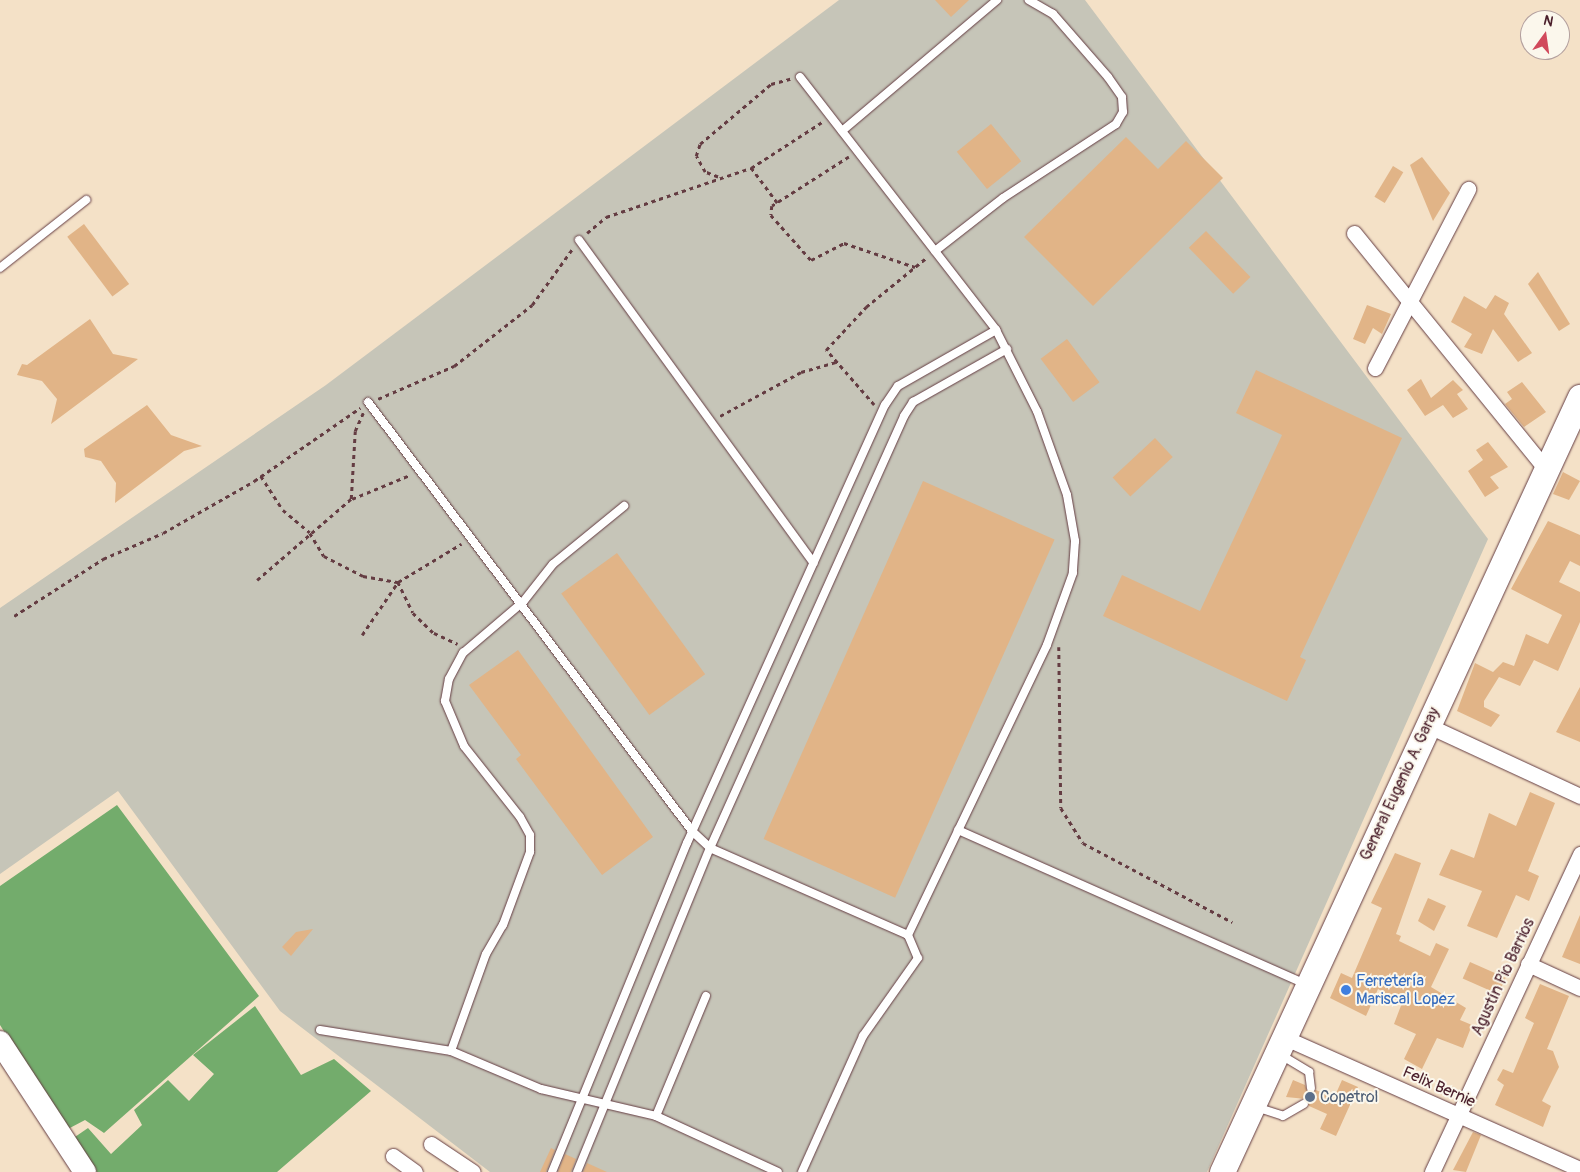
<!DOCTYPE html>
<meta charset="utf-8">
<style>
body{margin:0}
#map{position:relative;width:1580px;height:1172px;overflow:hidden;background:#f4e1c7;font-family:Pangolin,sans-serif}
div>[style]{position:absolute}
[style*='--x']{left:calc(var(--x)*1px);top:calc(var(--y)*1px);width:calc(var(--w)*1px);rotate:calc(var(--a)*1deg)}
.industrial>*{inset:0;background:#c6c5b8}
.forest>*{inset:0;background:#73ac6c}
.building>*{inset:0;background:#e1b487;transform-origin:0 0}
.path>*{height:2.5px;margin-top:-1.25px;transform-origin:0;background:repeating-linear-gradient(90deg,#643c42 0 4px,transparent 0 8px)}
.roads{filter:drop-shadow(0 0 1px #643c42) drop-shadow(0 0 1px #643c42)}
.lane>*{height:8px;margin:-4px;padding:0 4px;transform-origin:4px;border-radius:4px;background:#fff}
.street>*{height:15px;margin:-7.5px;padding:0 7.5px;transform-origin:7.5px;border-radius:7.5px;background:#fff}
.secondary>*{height:22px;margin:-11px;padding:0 11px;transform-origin:11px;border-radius:11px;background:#fff}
.primary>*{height:25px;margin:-12.5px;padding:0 12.5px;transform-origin:12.5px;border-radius:12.5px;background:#fff}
.dots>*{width:14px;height:14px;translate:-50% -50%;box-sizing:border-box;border:2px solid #fbf7ec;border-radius:50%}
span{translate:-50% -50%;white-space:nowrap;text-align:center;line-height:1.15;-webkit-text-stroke:4px #fbf7ec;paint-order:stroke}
.street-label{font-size:16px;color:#4a1f2b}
.shop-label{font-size:16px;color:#366cbe}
.left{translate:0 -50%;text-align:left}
.service-label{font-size:16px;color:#4e5e75}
.north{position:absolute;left:1520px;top:10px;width:50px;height:50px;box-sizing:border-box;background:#fbf7ec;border:1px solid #b4a19f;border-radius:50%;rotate:14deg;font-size:14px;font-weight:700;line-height:20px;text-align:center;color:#4a1f2b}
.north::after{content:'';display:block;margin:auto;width:18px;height:22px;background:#d1495b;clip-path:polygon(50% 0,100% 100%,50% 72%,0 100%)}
</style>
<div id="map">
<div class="industrial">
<i style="clip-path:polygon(839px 0,1085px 0,1488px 539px,1207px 1172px,490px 1172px,280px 1011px,118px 791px,0 874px,0 608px,326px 385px)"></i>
</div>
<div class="forest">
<i style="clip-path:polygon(117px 805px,259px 996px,104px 1133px,85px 1120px,66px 1130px,0 1025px,0 886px)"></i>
<i style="clip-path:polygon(255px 1006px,301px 1075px,334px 1059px,371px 1091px,277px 1172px,94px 1172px,72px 1139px,88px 1128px,111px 1154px,142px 1125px,134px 1110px,168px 1080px,189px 1101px,214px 1074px,193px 1055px)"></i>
</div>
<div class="building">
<i style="clip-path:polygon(935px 0,969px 0,951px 17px)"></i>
<i style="left:991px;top:124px;width:48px;height:44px;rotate:51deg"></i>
<i style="clip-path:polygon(1126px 137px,1158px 169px,1186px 141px,1223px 178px,1093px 306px,1024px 237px)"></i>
<i style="clip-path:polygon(1422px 157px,1450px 193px,1433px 221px,1410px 165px)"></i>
<i style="left:1393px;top:166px;width:12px;height:36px;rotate:31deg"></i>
<i style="left:84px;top:224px;width:75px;height:21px;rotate:53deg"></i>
<i style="left:1206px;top:231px;width:64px;height:24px;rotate:46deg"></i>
<i style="clip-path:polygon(1538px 272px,1570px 324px,1559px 331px,1528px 284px)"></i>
<i style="clip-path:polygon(1495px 295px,1509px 303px,1504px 314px,1532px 353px,1518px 362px,1493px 329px,1482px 354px,1464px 347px,1472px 334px,1451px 322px,1464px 296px,1486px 309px)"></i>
<i style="clip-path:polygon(1367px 305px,1391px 314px,1382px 334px,1373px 328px,1365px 344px,1353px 339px)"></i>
<i style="clip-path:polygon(90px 319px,113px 354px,138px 359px,51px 424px,57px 399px,42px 381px,17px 375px,22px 364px,27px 365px)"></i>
<i style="left:1067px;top:339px;width:54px;height:33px;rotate:53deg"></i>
<i style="clip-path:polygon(1256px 370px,1402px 438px,1300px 657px,1306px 660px,1287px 701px,1103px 616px,1122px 575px,1200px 611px,1282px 435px,1236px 413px)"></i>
<i style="clip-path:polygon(1421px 379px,1431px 398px,1453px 380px,1463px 390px,1457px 394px,1468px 409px,1453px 418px,1443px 405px,1425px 416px,1407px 390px)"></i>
<i style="clip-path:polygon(1522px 382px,1546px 412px,1524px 427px,1505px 404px,1512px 399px,1507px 392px)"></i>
<i style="clip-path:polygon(147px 405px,171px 435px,202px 446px,184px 451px,115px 503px,116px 483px,101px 461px,85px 457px,84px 449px)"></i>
<i style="left:1155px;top:438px;width:26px;height:58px;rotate:47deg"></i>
<i style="clip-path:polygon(1488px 442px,1508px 467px,1490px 477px,1499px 488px,1485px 497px,1468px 471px,1483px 460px,1476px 450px)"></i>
<i style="clip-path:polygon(1563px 472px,1580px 481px,1569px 500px,1553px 494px)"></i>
<i style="left:923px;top:481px;width:144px;height:392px;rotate:24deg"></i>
<i style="clip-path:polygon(1548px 521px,1580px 535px,1580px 566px,1570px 561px,1559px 582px,1580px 592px,1580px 622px,1558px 671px,1534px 660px,1520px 686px,1499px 677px,1484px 701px,1484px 707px,1500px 715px,1491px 727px,1457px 711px,1475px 663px,1493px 672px,1503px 662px,1514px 666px,1526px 634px,1548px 644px,1562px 615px,1511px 589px)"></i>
<i style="left:617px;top:553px;width:150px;height:69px;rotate:54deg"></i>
<i style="clip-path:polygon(518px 650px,653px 837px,602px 875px,516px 759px,521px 755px,469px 685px)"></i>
<i style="clip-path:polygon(1580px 687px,1580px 742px,1556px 732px)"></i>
<i style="clip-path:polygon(1530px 792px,1555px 803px,1528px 871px,1539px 876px,1529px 901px,1516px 895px,1497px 938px,1467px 926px,1482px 891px,1439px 875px,1451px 849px,1474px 858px,1489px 813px,1516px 826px)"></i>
<i style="clip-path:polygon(1395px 853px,1421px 863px,1396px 934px,1401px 936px,1399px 941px,1430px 956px,1436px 943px,1449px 949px,1431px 987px,1466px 1008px,1460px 1020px,1472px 1025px,1463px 1048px,1437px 1038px,1422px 1069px,1404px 1059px,1416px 1034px,1394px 1024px,1402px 1003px,1378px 989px,1366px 1016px,1330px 998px,1341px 973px,1352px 978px,1382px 908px,1371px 903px)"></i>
<i style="clip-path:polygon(1428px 898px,1446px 906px,1434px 931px,1418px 921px)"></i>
<i style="clip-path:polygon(1580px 915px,1580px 964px,1562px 957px)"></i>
<i style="clip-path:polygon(313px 929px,291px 956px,282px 947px,296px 932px)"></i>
<i style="left:1470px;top:962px;width:39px;height:18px;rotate:24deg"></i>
<i style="clip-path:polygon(1540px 984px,1569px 996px,1547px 1049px,1553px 1051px,1559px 1067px,1542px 1101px,1551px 1106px,1543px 1127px,1495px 1105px,1504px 1085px,1497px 1080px,1503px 1069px,1513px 1073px,1534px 1023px,1525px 1018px)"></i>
<i style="clip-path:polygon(1293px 1080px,1305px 1085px,1308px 1093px,1316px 1090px,1334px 1098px,1342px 1080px,1358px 1087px,1336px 1136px,1320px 1129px,1327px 1114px,1309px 1106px,1306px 1099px,1286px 1097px)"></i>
<i style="clip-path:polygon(1473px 1132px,1481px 1135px,1466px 1172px,1453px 1170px)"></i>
<i style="clip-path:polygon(551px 1148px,555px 1150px,546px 1172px,540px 1172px)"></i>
<i style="clip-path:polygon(565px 1154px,576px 1159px,571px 1172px,558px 1172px)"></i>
<i style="clip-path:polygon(587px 1163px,607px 1172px,583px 1172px)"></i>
</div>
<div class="path">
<i style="--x:849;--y:157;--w:91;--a:147.5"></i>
<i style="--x:772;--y:206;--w:9;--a:96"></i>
<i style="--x:771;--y:215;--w:60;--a:48.4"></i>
<i style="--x:811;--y:260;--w:37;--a:-27"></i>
<i style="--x:844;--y:243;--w:75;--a:18.7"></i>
<i style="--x:718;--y:177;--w:14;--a:-159"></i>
<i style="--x:705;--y:172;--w:18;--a:-119"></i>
<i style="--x:696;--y:156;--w:13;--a:-72"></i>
<i style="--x:700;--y:144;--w:93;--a:-40.2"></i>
<i style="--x:771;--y:84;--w:20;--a:-15"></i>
<i style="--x:777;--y:203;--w:44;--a:-126.6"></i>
<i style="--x:751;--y:168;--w:85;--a:-32.9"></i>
<i style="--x:587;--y:233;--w:25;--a:-40"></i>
<i style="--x:606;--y:217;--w:153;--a:-18.7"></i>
<i style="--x:378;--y:399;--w:83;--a:-23.5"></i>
<i style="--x:454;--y:366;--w:99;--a:-38"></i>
<i style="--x:532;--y:305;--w:70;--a:-54.3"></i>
<i style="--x:874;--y:405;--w:73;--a:-131.1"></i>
<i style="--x:826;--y:350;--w:59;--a:-47.1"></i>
<i style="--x:866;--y:307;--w:77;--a:-39.2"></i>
<i style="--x:720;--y:416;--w:92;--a:-28.5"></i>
<i style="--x:801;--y:372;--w:36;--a:-16"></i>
<i style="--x:261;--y:476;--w:40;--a:57.1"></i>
<i style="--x:283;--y:510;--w:35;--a:40"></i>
<i style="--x:310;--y:533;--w:27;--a:59"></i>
<i style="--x:324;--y:556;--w:44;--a:27.1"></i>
<i style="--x:363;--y:576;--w:36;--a:10"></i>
<i style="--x:398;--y:582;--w:74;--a:-31.1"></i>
<i style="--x:352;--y:499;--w:63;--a:-22.5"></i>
<i style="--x:257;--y:580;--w:124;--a:-40.8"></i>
<i style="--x:351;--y:499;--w:68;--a:-86.6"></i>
<i style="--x:355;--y:431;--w:20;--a:-66"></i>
<i style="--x:14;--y:616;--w:106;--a:-32.6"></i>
<i style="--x:103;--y:559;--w:65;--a:-23.4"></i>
<i style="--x:163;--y:533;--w:105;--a:-29.7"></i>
<i style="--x:254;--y:481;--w:129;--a:-34.6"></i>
<i style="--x:362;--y:635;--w:64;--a:-55.8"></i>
<i style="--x:398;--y:582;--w:34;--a:64"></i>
<i style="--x:413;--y:613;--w:29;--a:44"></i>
<i style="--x:434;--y:633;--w:26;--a:25"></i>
<i style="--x:1059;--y:647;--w:161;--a:89.3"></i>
<i style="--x:1061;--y:808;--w:41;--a:57.8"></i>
<i style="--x:1083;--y:843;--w:169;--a:27.9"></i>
</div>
<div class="roads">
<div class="lane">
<i style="--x:800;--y:77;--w:320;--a:52.2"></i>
<i style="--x:996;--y:330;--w:91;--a:63.2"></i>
<i style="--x:1037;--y:411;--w:89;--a:70.3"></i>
<i style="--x:1067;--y:495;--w:47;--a:80.1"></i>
<i style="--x:1075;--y:541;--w:32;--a:94"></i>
<i style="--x:1073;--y:573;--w:77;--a:109.9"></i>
<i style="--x:1047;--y:645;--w:322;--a:115.6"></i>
<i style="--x:908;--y:935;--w:25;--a:67"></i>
<i style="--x:918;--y:958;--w:95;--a:125.2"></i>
<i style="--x:863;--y:1036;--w:149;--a:114.2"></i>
<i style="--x:842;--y:131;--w:203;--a:-40.2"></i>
<i style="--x:579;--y:240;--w:399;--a:54"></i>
<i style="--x:935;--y:251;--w:86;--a:-37.9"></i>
<i style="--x:1003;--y:198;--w:135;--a:-33.2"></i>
<i style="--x:1116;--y:124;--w:14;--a:-60"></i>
<i style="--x:1123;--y:112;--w:15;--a:-94"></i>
<i style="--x:1122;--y:97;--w:24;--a:-125"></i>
<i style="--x:1108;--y:77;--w:84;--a:-131.1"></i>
<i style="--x:1053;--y:14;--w:28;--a:-150"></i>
<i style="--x:0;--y:268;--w:110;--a:-38.3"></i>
<i style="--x:368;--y:402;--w:538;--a:52.94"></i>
<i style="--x:692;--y:831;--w:25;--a:43"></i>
<i style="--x:710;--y:848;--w:216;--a:23.7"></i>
<i style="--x:958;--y:830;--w:381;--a:23.9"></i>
<i style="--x:320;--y:1030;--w:133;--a:9.1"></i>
<i style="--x:451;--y:1051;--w:103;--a:-70.2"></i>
<i style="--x:486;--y:954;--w:34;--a:-60"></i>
<i style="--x:503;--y:925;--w:78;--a:-69.7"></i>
<i style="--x:530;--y:852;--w:17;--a:-90"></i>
<i style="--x:530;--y:835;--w:21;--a:-119"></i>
<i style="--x:520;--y:817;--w:90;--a:-128.3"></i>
<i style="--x:464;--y:746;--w:49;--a:-112.9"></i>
<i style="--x:445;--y:701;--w:22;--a:-80"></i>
<i style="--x:449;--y:679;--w:30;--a:-62"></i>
<i style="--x:463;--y:653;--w:79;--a:-40.4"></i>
<i style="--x:523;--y:602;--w:48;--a:-51.7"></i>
<i style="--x:553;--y:564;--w:92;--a:-39.2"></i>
<i style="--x:451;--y:1051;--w:98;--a:22.9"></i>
<i style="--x:541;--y:1089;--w:118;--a:13.2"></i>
<i style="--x:656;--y:1116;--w:134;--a:24.7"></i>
<i style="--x:1281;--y:1055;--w:33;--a:31"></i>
<i style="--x:1309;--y:1072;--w:16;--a:83"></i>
<i style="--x:1256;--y:1107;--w:28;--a:18"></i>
<i style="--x:1283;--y:1116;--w:24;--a:-30"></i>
<i style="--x:656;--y:1116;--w:130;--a:-67.4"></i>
<i style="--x:552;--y:1172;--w:356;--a:-67.7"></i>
<i style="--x:687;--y:843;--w:481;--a:-65.7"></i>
<i style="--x:885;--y:405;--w:23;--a:-56"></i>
<i style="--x:898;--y:386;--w:113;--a:-29.7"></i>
<i style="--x:577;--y:1172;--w:350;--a:-67.7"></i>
<i style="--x:710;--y:848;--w:474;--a:-65.8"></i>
<i style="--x:904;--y:416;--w:17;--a:-57"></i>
<i style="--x:913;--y:402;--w:108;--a:-29.4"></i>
</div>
<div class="street">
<i style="--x:1354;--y:233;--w:304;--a:50.9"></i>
<i style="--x:1375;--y:368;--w:202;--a:-62.5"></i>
<i style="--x:1427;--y:725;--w:169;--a:24.9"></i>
<i style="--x:1528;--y:964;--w:57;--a:24.8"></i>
<i style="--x:1283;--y:1037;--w:325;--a:24"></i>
<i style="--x:431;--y:1144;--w:50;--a:33.7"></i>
<i style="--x:393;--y:1156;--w:27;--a:36"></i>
<i style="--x:1432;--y:1172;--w:351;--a:-65"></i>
</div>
<div class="secondary">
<i style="--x:0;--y:1042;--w:155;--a:56.8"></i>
</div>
<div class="primary">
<i style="--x:1222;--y:1172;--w:854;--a:-65.21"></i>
</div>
</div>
<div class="dots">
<i style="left:1346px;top:990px;background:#3f7fe0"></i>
<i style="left:1310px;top:1097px;background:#5c6f8a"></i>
</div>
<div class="street-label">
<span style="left:1400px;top:784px;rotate:-65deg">General Eugenio A. Garay</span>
<span style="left:1503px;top:977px;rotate:-65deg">Agustín Pio Barrios</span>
<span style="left:1439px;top:1087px;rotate:24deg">Felix Bernie</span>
</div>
<div class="shop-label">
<span class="left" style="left:1356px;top:990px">Ferretería<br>Mariscal Lopez</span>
</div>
<div class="service-label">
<span class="left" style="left:1320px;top:1097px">Copetrol</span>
</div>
<div class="north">N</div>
</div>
